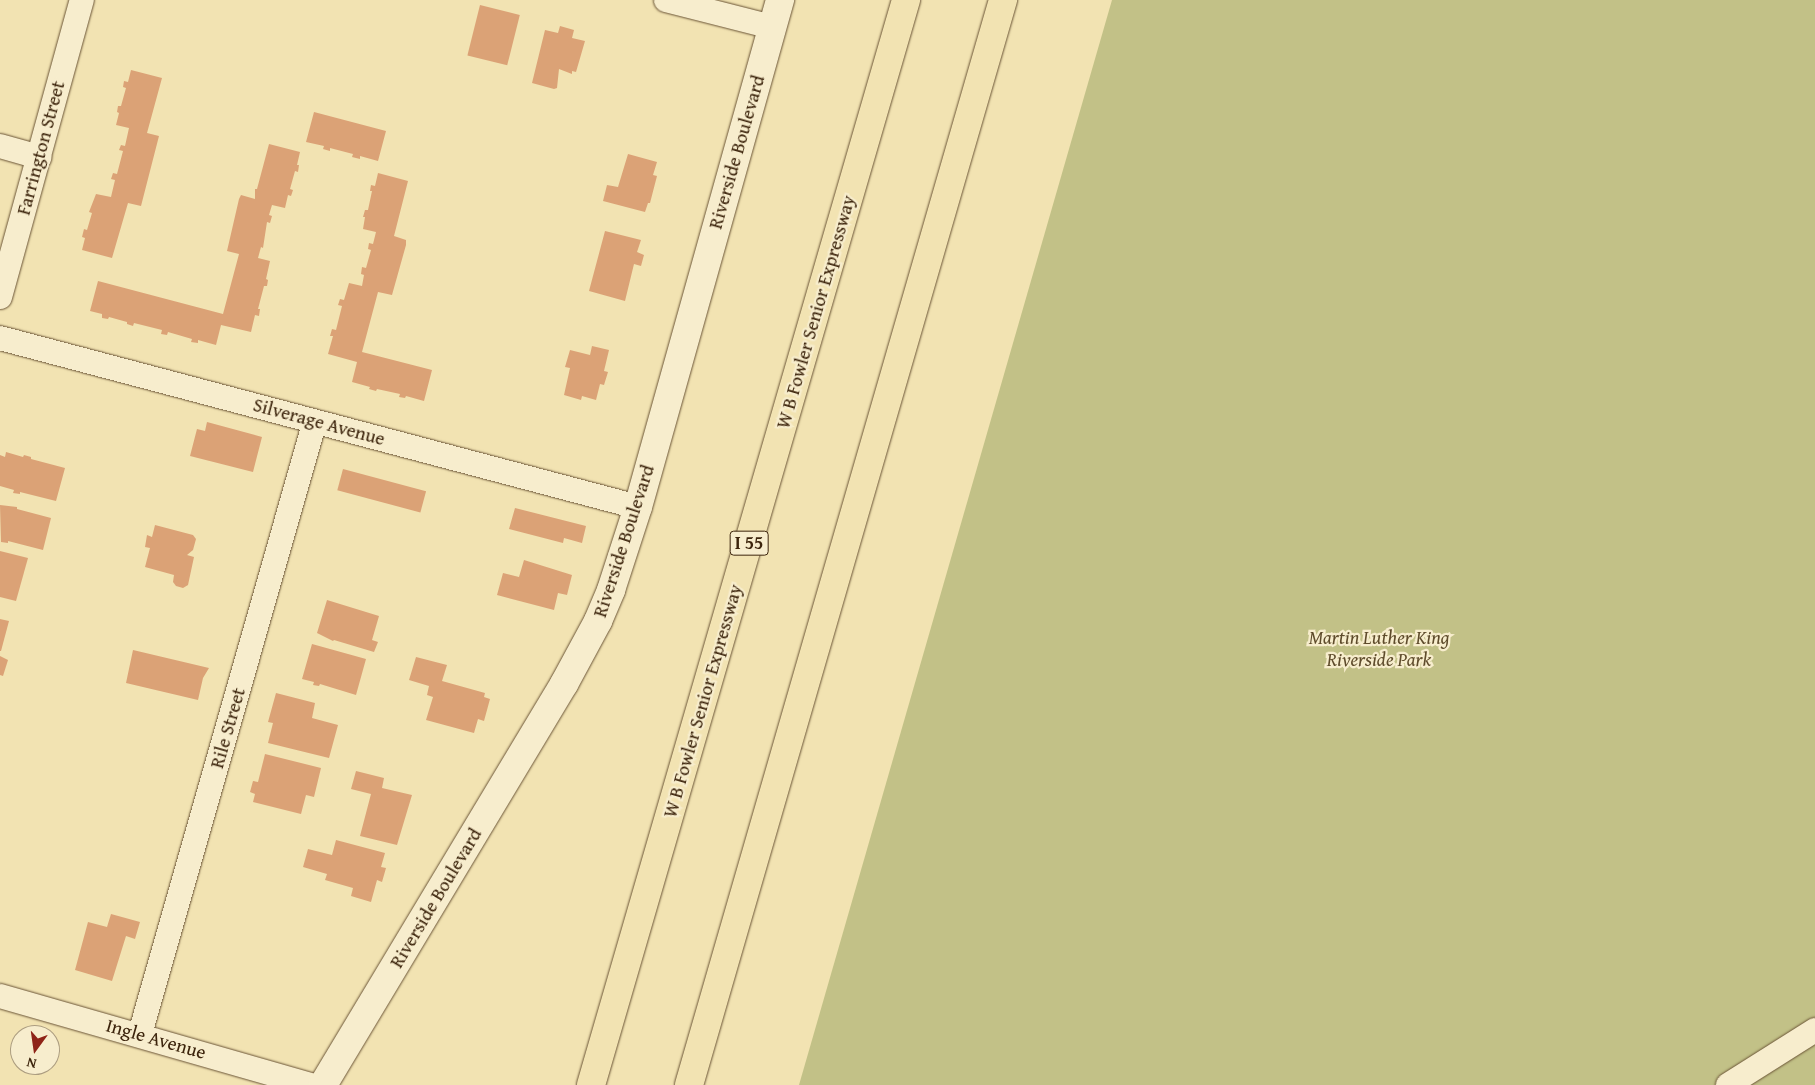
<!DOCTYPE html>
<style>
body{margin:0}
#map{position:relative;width:1815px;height:1085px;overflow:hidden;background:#f2e3b2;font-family:"Gentium Book Plus",serif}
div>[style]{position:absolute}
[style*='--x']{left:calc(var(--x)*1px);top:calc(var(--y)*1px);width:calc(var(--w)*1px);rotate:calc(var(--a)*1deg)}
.green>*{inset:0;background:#c2c187}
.building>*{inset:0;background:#dba276;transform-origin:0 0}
.roads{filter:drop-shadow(0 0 1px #6a5436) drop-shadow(0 0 1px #6a5436)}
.minor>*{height:24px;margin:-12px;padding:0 12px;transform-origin:12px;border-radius:12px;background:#f7edcd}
.tertiary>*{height:28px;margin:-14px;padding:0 14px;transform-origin:14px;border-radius:14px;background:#f7edcd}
.motorway>*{height:28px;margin:-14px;padding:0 14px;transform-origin:14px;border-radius:14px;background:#f2e3b2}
span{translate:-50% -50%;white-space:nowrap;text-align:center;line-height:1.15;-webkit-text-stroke:4.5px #f7edcd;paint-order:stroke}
.shield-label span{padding:1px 4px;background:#f7edcd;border:1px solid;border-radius:4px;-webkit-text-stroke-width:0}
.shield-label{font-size:18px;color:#3c240c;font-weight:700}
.street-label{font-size:19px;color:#3c240c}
.park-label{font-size:19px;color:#5e4b2b;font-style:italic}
.north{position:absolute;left:10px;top:1025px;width:50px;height:50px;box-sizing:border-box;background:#f7edcd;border:1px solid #ac9d80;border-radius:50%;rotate:194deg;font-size:14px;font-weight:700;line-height:20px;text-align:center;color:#3c240c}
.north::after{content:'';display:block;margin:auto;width:18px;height:22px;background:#8f2418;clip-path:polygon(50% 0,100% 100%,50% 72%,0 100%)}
</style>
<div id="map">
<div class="green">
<i style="clip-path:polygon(1112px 0,1815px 0,1815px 1085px,799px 1085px)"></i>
</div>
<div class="building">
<i style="left:480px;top:5px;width:41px;height:52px;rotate:14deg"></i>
<i style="clip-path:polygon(560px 26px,574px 30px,572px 38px,585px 41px,576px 72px,572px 71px,572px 74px,559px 69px,557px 88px,554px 89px,532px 83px,545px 30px,558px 33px)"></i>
<i style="clip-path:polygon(131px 70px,162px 78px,147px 133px,159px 136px,141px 206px,128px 203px,112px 258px,82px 250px,85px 238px,82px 237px,84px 229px,87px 230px,92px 213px,89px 212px,96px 194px,111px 197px,115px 180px,111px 179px,113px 173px,117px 174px,123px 151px,119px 150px,121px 145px,125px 146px,129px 128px,116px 125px,119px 113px,117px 112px,118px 106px,121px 106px,126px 88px,123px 87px,124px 81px,128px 82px)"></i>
<i style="clip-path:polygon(314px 112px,386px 131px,378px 161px,360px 156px,360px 159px,352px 157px,353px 154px,330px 148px,330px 151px,323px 149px,324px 146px,306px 142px)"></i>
<i style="clip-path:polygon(269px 144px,300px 152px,297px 165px,299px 165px,298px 172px,295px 171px,290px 189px,293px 190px,291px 196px,288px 195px,285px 208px,272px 205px,269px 215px,272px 216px,270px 223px,267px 222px,263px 248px,261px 247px,258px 258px,270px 261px,266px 279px,268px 280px,267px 286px,264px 286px,258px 309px,260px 309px,259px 316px,255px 315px,251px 332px,221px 325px,216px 345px,198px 340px,198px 343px,191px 342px,192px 339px,168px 332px,167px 335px,161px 334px,162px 330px,134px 323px,133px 326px,127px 324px,127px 322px,109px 317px,108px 319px,102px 318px,102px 314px,90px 311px,98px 281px,223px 314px,239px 254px,227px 251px,239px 199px,241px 195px,255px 199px,255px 189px,257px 189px)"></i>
<i style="clip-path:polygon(628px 154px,657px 162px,653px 175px,657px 176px,650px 203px,648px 203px,645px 212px,603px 201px,607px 185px,618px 187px)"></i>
<i style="clip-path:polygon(378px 173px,408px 181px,394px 236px,406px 240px,406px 245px,392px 295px,378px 292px,362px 352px,432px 370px,424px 401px,406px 396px,405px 398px,399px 397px,400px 394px,377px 389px,376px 391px,369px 389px,370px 387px,352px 382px,357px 362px,328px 354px,333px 336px,330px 336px,332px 329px,336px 330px,342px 306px,338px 305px,340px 299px,344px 300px,349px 283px,362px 286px,364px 275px,361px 274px,362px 267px,366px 268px,371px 250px,368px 249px,369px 243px,373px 244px,376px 232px,363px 229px,365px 217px,363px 217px,365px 210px,368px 210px,372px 191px,370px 191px,371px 185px,375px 186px)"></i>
<i style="clip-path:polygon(605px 231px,641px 240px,637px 252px,644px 255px,641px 266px,634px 264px,625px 301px,589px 291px)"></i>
<i style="clip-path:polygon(592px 346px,609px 350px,604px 371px,608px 372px,604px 385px,600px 384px,596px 400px,582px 396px,581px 400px,564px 395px,570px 368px,565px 367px,570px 350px,590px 355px)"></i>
<i style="clip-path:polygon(207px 422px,262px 437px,253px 472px,190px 456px,197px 429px,205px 431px)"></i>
<i style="clip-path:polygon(6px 452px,23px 457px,24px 455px,31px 457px,31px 459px,65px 468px,56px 501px,20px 492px,20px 494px,13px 493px,14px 490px,0 486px,0 455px,5px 457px)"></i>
<i style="left:343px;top:469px;width:86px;height:22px;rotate:15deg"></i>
<i style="clip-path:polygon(0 505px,17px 507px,17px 509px,51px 518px,43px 550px,8px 541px,8px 543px,1px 542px)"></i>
<i style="clip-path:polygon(515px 508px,586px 526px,582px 543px,564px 538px,563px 543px,509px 529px)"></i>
<i style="clip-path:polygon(155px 525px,193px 535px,196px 539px,193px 550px,187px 555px,194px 557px,188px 585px,183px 588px,176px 586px,173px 582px,174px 575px,145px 567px,150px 548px,145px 547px,147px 535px,152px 537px)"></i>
<i style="clip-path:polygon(0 551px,28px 558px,16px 601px,0 597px)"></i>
<i style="clip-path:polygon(524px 560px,572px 575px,567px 595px,558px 593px,554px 610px,497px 595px,503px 573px,519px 577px)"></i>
<i style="clip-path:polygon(327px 600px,379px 616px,372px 640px,378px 642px,374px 652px,334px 640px,333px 641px,317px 633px)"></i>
<i style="clip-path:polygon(0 619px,9px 621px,1px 651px,0 651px)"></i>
<i style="clip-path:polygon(312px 644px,366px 659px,356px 695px,320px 684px,319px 686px,313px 685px,314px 682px,302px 679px)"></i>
<i style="clip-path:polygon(133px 650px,209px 668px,203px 678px,198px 700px,126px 683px)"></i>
<i style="clip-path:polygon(0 656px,8px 660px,3px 676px,0 675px)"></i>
<i style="clip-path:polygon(416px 657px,447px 665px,442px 681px,485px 693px,484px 697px,490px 699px,484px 721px,478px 719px,474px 733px,426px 720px,433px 697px,427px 695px,429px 686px,409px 680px)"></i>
<i style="clip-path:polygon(276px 693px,315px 703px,312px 718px,338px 725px,329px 758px,268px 743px,273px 723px,268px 722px)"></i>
<i style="clip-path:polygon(265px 754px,321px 768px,314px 797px,306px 795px,301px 814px,253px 802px,255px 794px,250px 792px,253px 781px,258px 782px)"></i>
<i style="clip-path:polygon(356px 771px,384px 778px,382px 788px,412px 795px,397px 845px,360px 836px,371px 794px,351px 789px)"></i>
<i style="clip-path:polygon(336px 840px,385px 853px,381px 867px,386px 868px,382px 882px,377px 880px,371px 902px,351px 896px,353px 888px,325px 880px,327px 874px,303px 867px,308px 849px,332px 855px)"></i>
<i style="clip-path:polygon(111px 914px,140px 922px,135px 939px,126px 936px,112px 981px,75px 970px,88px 922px,107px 927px)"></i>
</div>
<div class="roads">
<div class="minor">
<i style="--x:666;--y:0;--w:109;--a:14.3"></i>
<i style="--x:0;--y:146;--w:41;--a:15.8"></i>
<i style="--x:0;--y:297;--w:308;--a:-74.6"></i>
<i style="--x:0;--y:338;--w:660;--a:14.84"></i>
<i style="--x:0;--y:996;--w:323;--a:16"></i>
<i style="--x:140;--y:1034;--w:637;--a:-74.07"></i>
<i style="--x:1728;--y:1085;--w:103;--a:-32.3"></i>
</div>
<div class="tertiary">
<i style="--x:323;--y:1085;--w:468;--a:-59"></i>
<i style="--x:564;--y:684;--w:72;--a:-61.6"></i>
<i style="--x:598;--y:621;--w:34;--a:-67"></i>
<i style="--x:611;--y:590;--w:87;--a:-72"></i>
<i style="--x:638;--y:507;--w:527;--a:-74.35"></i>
</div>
<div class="motorway">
<i style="--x:591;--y:1085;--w:1130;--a:-73.81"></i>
<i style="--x:689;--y:1085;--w:1130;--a:-73.86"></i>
</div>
</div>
<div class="shield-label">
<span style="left:749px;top:543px">I 55</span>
</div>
<div class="street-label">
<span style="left:41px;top:148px;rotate:-75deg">Farrington Street</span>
<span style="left:737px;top:152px;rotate:-74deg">Riverside Boulevard</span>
<span style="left:816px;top:312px;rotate:-74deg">W B Fowler Senior Expressway</span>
<span style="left:319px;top:422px;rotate:15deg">Silverage Avenue</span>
<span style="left:624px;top:541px;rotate:-72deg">Riverside Boulevard</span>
<span style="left:703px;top:701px;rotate:-74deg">W B Fowler Senior Expressway</span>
<span style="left:228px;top:728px;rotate:-74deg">Rile Street</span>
<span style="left:436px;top:898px;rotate:-59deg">Riverside Boulevard</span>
<span style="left:156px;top:1039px;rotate:16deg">Ingle Avenue</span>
</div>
<div class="park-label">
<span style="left:1379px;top:649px">Martin Luther King<br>Riverside Park</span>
</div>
<div class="north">N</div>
</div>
